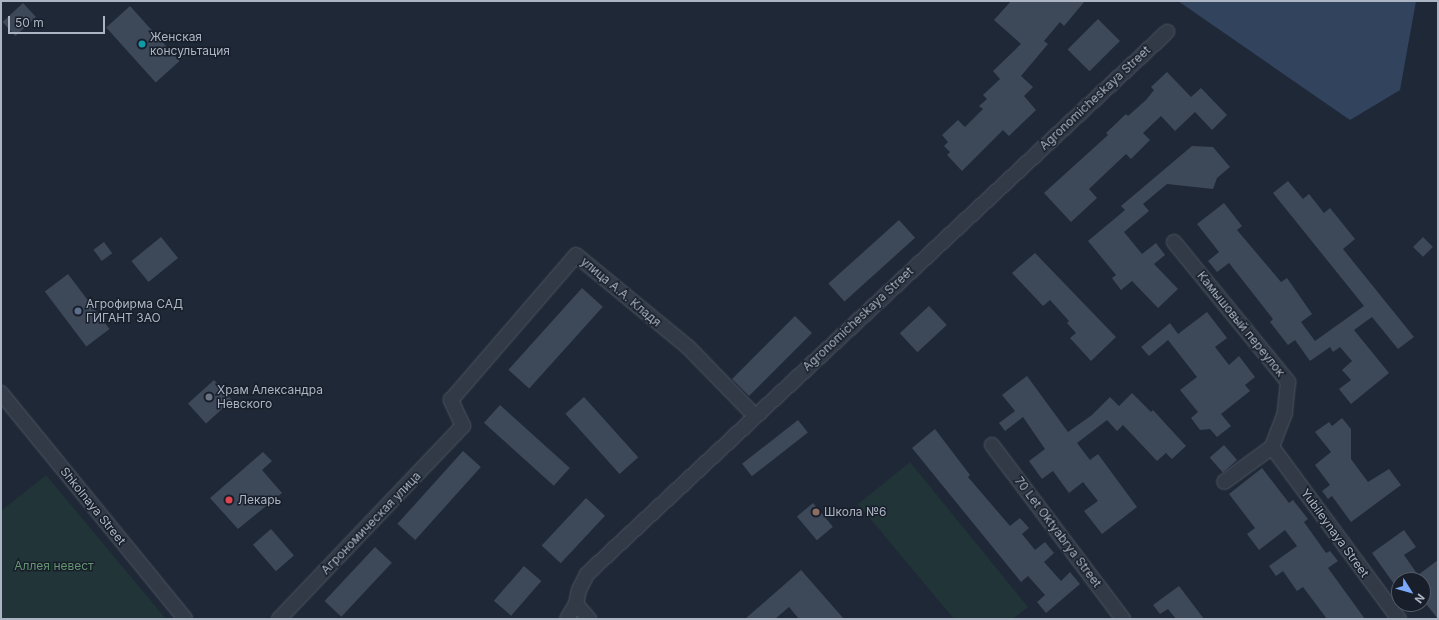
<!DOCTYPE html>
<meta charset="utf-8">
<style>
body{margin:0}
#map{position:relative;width:1439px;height:620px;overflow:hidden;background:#1f2836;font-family:Inter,sans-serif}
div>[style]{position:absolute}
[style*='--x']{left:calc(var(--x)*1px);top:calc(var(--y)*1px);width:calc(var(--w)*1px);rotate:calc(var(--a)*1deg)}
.green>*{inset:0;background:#213437}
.water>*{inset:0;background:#32435e}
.building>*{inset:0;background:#3d4859;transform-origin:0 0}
.roads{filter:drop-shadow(0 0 1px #4d5562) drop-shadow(0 0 1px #4d5562)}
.minor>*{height:14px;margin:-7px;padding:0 7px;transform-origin:7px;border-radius:7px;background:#323a47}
.dots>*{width:11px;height:11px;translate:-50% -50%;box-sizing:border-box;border:2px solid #181f2b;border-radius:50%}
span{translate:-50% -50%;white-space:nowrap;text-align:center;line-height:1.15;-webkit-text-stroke:3px #181f2b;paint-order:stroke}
.poi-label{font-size:12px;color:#acb5c4}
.left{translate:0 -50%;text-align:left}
.street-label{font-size:12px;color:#acb5c4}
.park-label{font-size:12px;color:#649470}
.frame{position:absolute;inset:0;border:2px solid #acb5c4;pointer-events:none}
.north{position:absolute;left:1391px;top:572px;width:40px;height:40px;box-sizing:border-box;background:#181f2b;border:1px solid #535b68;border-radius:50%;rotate:127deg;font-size:11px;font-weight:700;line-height:16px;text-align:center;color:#acb5c4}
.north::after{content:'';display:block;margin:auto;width:14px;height:18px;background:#7ca9f9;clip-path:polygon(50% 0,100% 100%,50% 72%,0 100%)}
.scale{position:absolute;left:8px;top:16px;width:97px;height:18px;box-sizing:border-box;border:2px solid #acb5c4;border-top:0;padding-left:5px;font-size:12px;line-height:14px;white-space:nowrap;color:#acb5c4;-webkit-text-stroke:3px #181f2b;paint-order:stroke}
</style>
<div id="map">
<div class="green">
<i style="clip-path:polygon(910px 462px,1028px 607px,1013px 619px,954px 619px,858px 504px)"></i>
<i style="clip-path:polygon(46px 475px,166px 619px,1px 619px,1px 511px)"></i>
</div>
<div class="water">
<i style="clip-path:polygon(1178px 1px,1416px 1px,1400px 90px,1350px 120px)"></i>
</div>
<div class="building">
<i style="clip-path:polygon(1011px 1px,1085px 1px,1064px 26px,1060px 22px,1044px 41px,1048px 44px,1021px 76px,1033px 87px,1024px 96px,1036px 110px,1009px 136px,1003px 130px,962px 171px,947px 155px,950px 152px,944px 146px,948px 142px,942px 135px,958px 120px,965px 127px,983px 109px,979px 106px,987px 99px,983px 95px,1000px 79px,993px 71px,1021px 44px,994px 20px)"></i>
<i style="left:23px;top:3px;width:19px;height:28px;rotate:47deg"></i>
<i style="left:130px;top:6px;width:74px;height:32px;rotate:48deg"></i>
<i style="left:1098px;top:19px;width:31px;height:43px;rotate:45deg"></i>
<i style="clip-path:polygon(1167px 72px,1191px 97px,1201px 88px,1227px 115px,1212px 130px,1195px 112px,1175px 131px,1161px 116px,1143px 133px,1150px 140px,1131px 159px,1126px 154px,1089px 189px,1097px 198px,1071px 222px,1044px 193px,1108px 135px,1106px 133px,1126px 114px,1128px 116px,1146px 100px,1154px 90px,1151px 87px)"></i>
<i style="clip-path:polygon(1192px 146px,1213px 147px,1230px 167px,1217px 178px,1213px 189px,1167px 184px,1143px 204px,1149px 211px,1124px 232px,1142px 254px,1156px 243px,1165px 255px,1154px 264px,1178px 289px,1158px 308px,1132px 281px,1121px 290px,1112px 278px,1116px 275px,1088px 241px,1125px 210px,1121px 206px)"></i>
<i style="clip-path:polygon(1288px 181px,1303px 199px,1309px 194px,1324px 213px,1330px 208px,1355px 239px,1343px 249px,1414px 337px,1398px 349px,1372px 317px,1354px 330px,1389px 373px,1351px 404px,1339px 389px,1351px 380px,1342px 370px,1352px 361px,1340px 347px,1333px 352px,1330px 347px,1310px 361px,1295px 340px,1288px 345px,1270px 322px,1273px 319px,1229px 263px,1217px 272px,1208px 261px,1219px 252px,1197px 224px,1224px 203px,1242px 226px,1237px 230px,1281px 282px,1287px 278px,1312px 314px,1301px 322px,1315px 341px,1364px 306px,1273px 193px)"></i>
<i style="left:899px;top:220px;width:24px;height:95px;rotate:48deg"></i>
<i style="left:161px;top:237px;width:27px;height:38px;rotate:51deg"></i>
<i style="left:1423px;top:237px;width:14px;height:14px;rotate:45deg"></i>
<i style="left:104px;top:242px;width:14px;height:13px;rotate:54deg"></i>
<i style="clip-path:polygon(1035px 253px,1116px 337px,1091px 361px,1070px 338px,1076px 333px,1067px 323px,1069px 321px,1050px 300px,1043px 306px,1012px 273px)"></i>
<i style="left:68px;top:274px;width:69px;height:29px;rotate:53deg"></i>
<i style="left:582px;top:288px;width:28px;height:110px;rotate:42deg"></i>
<i style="left:929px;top:306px;width:26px;height:40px;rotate:47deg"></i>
<i style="clip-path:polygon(1207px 312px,1227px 338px,1215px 347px,1229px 365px,1239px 356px,1255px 377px,1245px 385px,1250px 391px,1221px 414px,1231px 426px,1217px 437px,1210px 429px,1200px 430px,1191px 418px,1198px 412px,1180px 390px,1197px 377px,1168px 340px,1149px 356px,1141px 347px,1170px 323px,1178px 334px)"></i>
<i style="left:795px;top:316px;width:24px;height:89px;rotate:45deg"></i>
<i style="clip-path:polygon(1027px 376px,1068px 432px,1092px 415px,1110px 397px,1119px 406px,1132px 393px,1151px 412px,1153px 410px,1186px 446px,1172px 459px,1166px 453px,1157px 461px,1123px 425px,1117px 431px,1107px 420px,1077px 443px,1090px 460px,1098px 454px,1137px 507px,1102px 534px,1084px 511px,1098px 501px,1083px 482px,1069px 493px,1053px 471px,1042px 479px,1029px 461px,1045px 449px,1023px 417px,1005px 431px,999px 423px,1015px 411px,1002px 395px)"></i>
<i style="left:214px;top:380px;width:27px;height:35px;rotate:48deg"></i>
<i style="left:584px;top:397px;width:81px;height:25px;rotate:48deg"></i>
<i style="left:500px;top:405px;width:94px;height:24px;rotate:42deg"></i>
<i style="clip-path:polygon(1342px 418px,1351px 429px,1351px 459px,1368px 482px,1389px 469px,1401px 485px,1351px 522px,1332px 496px,1328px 499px,1322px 491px,1330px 485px,1315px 465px,1331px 452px,1315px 432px,1329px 422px,1332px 426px)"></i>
<i style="left:798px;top:420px;width:16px;height:71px;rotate:52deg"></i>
<i style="clip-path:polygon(935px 429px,970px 475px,968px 477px,1010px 526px,1020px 518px,1029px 528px,1022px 534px,1035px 550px,1045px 542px,1054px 553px,1044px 562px,1061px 581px,1070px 572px,1080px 584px,1046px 613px,1037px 602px,1045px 595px,1028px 576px,1021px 582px,912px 448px)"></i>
<i style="left:1224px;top:445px;width:20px;height:19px;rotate:49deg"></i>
<i style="left:463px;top:451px;width:24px;height:98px;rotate:42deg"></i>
<i style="clip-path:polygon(263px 452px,272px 461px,262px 470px,282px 493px,238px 529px,210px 498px)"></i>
<i style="clip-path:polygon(1262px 468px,1289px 503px,1293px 500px,1308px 519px,1304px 522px,1326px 553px,1330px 551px,1338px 561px,1328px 568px,1365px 619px,1327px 619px,1303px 587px,1297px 591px,1283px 571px,1276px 576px,1269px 566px,1297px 546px,1285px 530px,1259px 550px,1247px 534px,1255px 528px,1229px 494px)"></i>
<i style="left:586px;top:498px;width:26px;height:65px;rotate:43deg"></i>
<i style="left:813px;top:503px;width:31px;height:21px;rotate:50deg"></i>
<i style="left:271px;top:529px;width:35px;height:24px;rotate:49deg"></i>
<i style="clip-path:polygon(1404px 530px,1416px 547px,1404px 555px,1418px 575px,1438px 560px,1438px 619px,1423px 600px,1423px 580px,1399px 580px,1399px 591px,1372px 553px)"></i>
<i style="left:375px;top:547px;width:23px;height:74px;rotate:43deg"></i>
<i style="left:524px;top:566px;width:23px;height:46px;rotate:41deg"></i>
<i style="clip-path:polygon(801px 570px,844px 619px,799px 619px,789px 607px,775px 619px,745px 619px)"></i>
<i style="clip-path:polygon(1179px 586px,1204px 619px,1176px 619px,1168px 609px,1160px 614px,1153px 605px)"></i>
</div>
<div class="roads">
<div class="minor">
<i style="--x:1174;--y:242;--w:181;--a:50.8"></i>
<i style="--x:1288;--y:382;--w:31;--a:96"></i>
<i style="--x:1285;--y:413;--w:36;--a:111"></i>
<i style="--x:1272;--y:447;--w:59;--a:143.9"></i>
<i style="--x:1;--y:393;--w:291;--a:50.8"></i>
<i style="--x:992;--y:445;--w:218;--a:53"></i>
<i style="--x:1272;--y:447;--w:214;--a:53.6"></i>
<i style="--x:576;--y:604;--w:20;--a:49"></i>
<i style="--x:279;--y:619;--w:267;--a:-46.4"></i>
<i style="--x:463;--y:426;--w:29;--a:-115"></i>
<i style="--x:451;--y:400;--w:191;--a:-49.2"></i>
<i style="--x:576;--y:255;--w:145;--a:39.4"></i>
<i style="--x:688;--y:347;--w:96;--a:45.8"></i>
<i style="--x:567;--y:619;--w:17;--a:-59"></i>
<i style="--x:576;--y:604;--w:14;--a:-78"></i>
<i style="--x:579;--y:590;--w:18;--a:-63"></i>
<i style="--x:587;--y:574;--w:794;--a:-43.06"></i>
</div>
</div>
<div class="dots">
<i style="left:142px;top:44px;background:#0f9aa8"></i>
<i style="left:78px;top:311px;background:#5c6f8a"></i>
<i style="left:209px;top:397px;background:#6b7280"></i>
<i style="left:229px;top:500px;background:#e0444e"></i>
<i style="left:816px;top:512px;background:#8d6e63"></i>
</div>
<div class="poi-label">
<span class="left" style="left:150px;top:44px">Женская<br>консультация</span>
<span class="left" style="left:86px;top:311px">Агрофирма САД<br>ГИГАНТ ЗАО</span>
<span class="left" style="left:217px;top:397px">Храм Александра<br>Невского</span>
<span class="left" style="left:238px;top:500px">Лекарь</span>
<span class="left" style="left:824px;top:512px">Школа №6</span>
</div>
<div class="street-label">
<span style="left:1095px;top:98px;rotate:-43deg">Agronomicheskaya Street</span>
<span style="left:621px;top:292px;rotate:40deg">улица А.А. Кладя</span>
<span style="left:858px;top:319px;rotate:-43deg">Agronomicheskaya Street</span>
<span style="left:1241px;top:324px;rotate:51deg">Камышовый переулок</span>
<span style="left:93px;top:506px;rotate:51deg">Shkolnaya Street</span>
<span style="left:371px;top:523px;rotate:-46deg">Агрономическая улица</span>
<span style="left:1058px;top:532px;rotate:53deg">70 Let Oktyabrya Street</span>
<span style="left:1335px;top:533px;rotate:54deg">Yubileynaya Street</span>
</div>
<div class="park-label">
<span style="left:54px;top:566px">Аллея невест</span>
</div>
<div class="frame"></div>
<div class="north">N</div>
<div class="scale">50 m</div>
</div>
